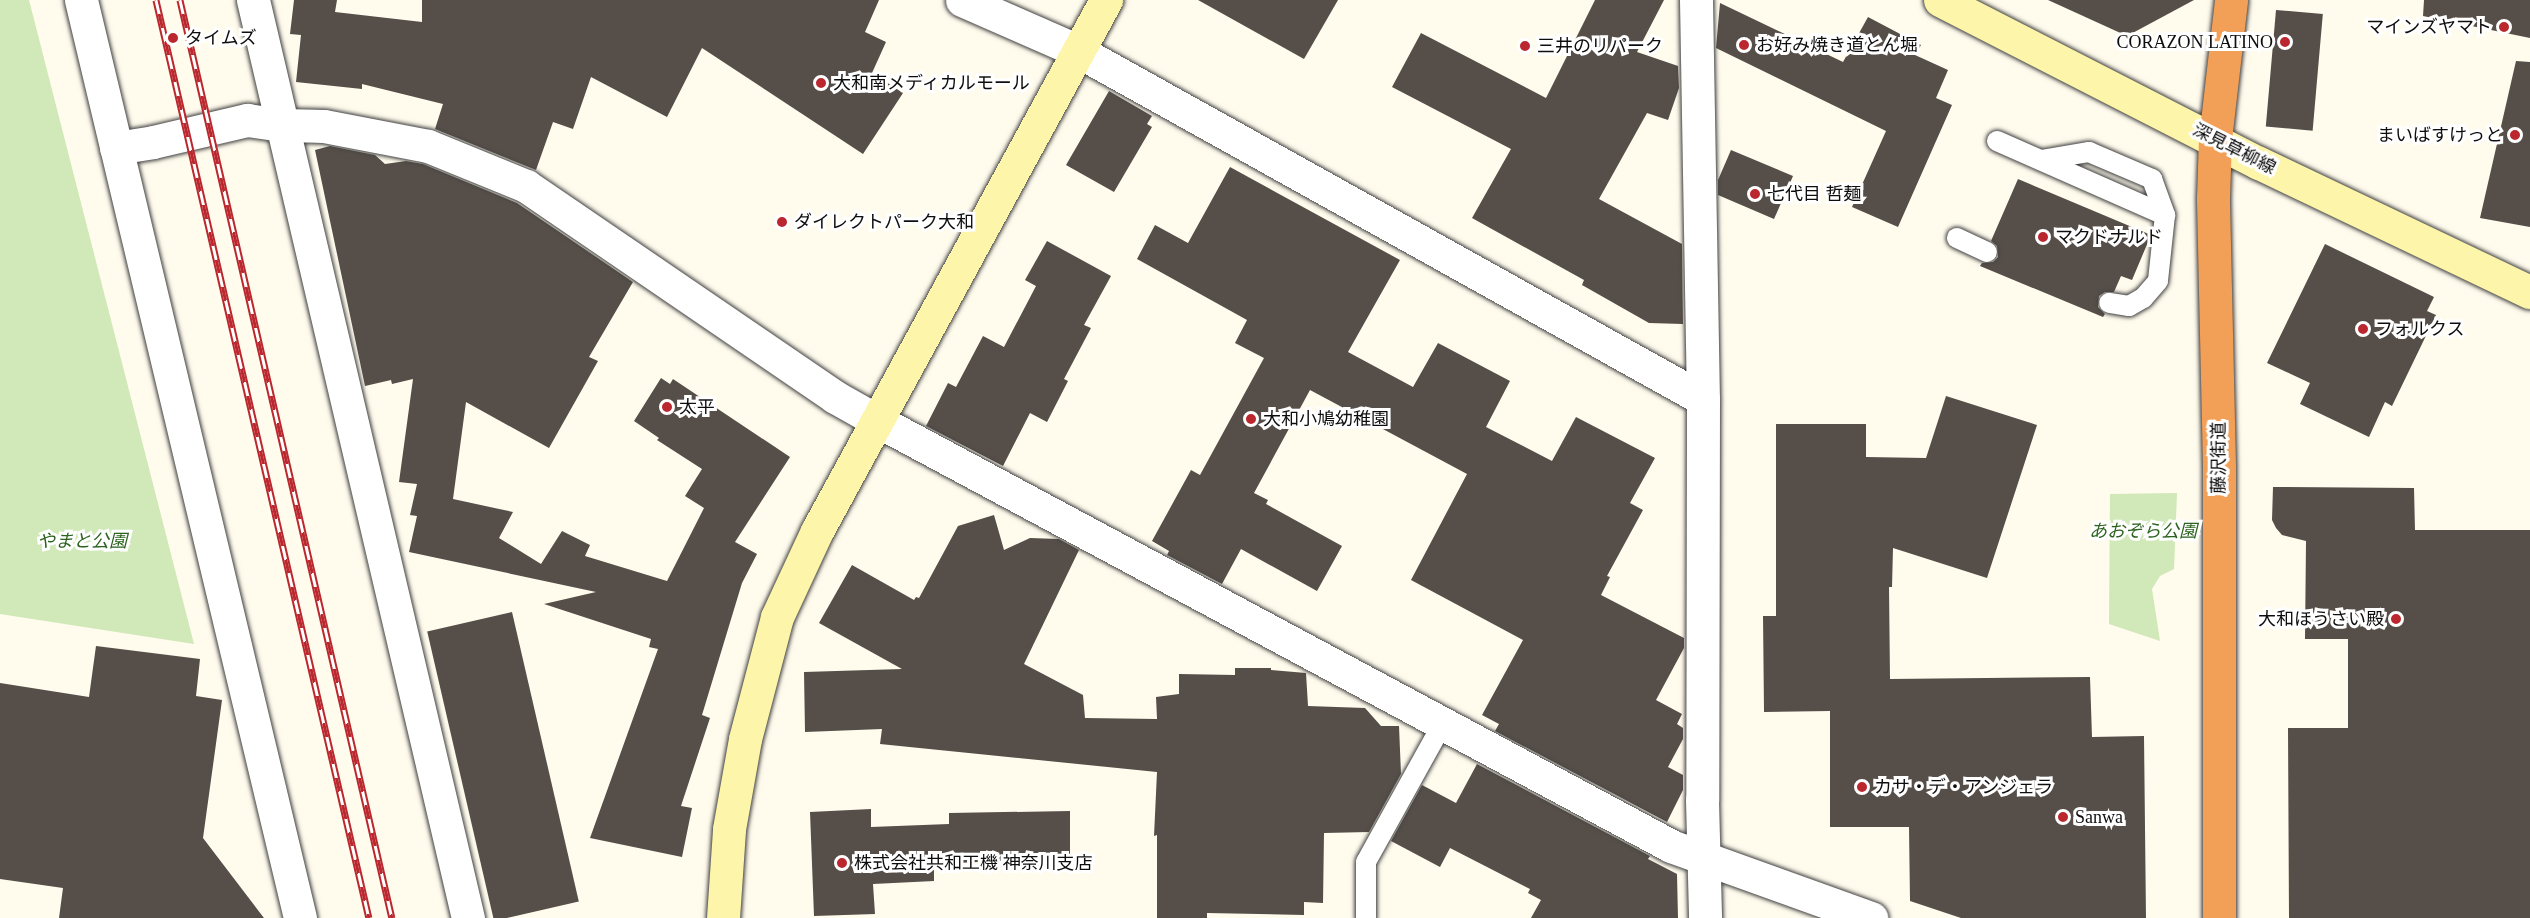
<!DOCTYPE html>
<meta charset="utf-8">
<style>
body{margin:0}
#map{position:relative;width:2530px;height:918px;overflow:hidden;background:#fffbed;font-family:"Times New Roman","Noto Sans JP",serif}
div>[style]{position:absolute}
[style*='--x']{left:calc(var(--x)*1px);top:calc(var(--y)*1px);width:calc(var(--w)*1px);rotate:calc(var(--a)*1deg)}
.green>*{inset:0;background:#d1e8b8}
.building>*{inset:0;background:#554e49;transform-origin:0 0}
.roads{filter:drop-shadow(0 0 2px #404040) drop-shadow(0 0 2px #404040)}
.lane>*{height:20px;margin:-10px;padding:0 10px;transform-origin:10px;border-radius:10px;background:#fff}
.street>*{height:33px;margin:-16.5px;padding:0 16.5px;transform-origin:16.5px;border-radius:16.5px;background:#fff}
.secondary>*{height:33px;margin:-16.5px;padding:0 16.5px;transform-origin:16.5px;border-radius:16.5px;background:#fdf5a9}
.highway>*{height:33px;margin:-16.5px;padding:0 16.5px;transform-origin:16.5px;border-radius:16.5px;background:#f29f58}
.rail>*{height:7px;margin-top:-3.5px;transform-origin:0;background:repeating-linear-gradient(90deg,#fff 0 14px,#ba272e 0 28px);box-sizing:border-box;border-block:2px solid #ba272e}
.dots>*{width:16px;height:16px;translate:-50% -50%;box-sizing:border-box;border:3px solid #fff;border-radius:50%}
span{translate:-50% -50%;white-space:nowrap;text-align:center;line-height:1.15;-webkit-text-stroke:6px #fff;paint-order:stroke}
.poi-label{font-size:18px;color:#0d0d0d}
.right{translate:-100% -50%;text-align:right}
.left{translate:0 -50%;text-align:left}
.street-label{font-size:18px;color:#0d0d0d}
.park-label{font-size:18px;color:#2c631e;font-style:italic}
</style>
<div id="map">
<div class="green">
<i style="clip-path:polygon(0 0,29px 0,194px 644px,0 614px)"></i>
<i style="clip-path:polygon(2177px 493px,2174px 569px,2160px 576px,2152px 589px,2160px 641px,2109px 624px,2110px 494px)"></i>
</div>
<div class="building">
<i style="clip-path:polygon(294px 0,337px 0,335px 12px,422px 22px,422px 0,879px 0,865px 32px,886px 42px,872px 73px,903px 93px,863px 154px,702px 48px,667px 117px,591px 77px,573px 129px,553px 122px,536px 170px,435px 129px,443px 104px,362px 84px,362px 89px,296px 82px,301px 35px,290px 34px)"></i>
<i style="clip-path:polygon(1198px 0,1338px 0,1304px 59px)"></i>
<i style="clip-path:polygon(1595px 0,1664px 0,1637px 52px,1678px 66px,1679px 88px,1668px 120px,1647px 113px,1599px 199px,1682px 244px,1683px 324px,1649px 323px,1582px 285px,1584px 280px,1472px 218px,1511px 149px,1392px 87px,1421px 33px,1546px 98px)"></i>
<i style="clip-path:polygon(2048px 0,2194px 0,2127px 36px)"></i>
<i style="clip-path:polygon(2424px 0,2530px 0,2530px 38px,2423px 16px)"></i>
<i style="clip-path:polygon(1720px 3px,1843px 62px,1868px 17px,1921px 45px,1915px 55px,1948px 70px,1936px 98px,1952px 105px,1898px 227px,1852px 207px,1886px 131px,1716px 48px)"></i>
<i style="left:2276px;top:10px;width:47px;height:117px;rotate:5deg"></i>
<i style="clip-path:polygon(2516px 61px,2530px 62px,2530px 227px,2480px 218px)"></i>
<i style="clip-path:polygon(1109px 91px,1152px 116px,1147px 124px,1152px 127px,1114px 192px,1066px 165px)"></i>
<i style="clip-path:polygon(330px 146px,375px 155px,385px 164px,406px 161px,423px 164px,517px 203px,633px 282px,589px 357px,598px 361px,549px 448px,466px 402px,453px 499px,513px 512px,499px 538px,541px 564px,562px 531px,590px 545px,585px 556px,667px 581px,704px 508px,685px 496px,702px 469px,657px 440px,659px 438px,634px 421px,661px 378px,670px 384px,673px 379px,790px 457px,735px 542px,757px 554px,742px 583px,702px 715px,710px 718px,681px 806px,692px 808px,682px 857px,590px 838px,658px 649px,649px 647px,651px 639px,544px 604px,596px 592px,409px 552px,417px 516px,410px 515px,417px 484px,399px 482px,413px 379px,392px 384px,391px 380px,365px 386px,315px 150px)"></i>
<i style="clip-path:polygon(1731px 150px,1793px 176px,1774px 219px,1718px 195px,1718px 180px)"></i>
<i style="clip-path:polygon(1230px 167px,1400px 260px,1348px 352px,1413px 387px,1438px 343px,1510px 381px,1486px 427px,1552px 461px,1576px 417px,1655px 458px,1630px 503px,1643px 510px,1607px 576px,1610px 577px,1601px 595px,1684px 638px,1684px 648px,1656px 700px,1682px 714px,1677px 724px,1683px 728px,1683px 739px,1668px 767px,1683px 775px,1683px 790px,1667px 822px,1495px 731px,1499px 724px,1482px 715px,1523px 640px,1411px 580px,1467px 474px,1310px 390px,1254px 493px,1268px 500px,1266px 504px,1342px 546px,1317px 591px,1241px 549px,1222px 584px,1167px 555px,1169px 551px,1152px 541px,1191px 470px,1200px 475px,1264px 358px,1235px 343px,1247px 320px,1137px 259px,1155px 225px,1188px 243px)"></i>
<i style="clip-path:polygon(2018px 179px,2151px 235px,2132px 280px,2121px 276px,2114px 292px,2105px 292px,2099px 296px,2098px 307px,2105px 314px,2103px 317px,1980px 266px,1982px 263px,1993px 262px,1998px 257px,1997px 246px,1991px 241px)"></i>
<i style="clip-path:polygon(1047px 241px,1111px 276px,1084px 325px,1091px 328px,1064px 379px,1068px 381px,1047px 422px,1030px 413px,1003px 466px,926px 426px,948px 383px,956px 387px,983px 336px,1004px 347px,1036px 286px,1025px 280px)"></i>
<i style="clip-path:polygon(2325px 244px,2434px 297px,2427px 311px,2436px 315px,2392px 406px,2385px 402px,2369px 437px,2300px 404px,2310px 383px,2267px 363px)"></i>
<i style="clip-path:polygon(1946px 396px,2037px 425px,1987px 578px,1893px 548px,1892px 587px,1889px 587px,1890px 679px,2090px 677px,2092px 737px,2144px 736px,2146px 918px,1961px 918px,1910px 901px,1909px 827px,1830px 827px,1830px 711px,1764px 712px,1763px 616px,1776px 616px,1776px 424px,1866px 424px,1866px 457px,1926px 458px)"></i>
<i style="clip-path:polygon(2273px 487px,2414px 488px,2415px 530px,2530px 530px,2530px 918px,2289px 918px,2288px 728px,2348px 728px,2348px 639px,2305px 639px,2306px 541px,2282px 535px,2276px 528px,2272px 520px)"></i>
<i style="clip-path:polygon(994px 515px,1004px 550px,1030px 538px,1059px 539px,1079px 550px,1024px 664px,1083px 695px,1085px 718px,1157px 719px,1156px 697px,1179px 694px,1179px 674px,1235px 675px,1235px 668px,1271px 668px,1271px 670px,1306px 673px,1308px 706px,1365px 708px,1381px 726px,1399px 726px,1401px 774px,1369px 832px,1324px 833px,1323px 903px,1304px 902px,1304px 915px,1207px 913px,1207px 918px,1157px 918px,1157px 835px,1154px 836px,1157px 772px,880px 744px,882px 729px,805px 732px,804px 672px,902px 669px,819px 623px,852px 565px,914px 600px,916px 597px,919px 598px,958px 526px)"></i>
<i style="left:512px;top:612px;width:297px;height:87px;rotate:77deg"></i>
<i style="clip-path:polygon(96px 646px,200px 659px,196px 696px,222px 700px,203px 838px,264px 918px,59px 918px,63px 888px,0 879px,0 683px,89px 697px)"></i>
<i style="clip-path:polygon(1477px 764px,1650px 856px,1648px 859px,1677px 874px,1678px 918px,1531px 918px,1541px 900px,1528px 893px,1530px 889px,1450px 848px,1440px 867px,1391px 841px,1422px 785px,1456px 803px)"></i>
<i style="clip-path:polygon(871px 809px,871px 827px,949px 824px,949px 813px,1070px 811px,1070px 858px,934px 864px,934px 881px,873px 884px,875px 914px,814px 916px,810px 812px)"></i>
</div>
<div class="roads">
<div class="lane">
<i style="--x:1997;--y:141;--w:184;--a:23.8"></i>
<i style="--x:2165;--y:215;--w:66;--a:96.1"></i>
<i style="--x:2158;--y:281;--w:23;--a:131"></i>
<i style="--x:2143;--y:298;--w:16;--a:150"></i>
<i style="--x:2129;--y:306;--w:20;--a:-171"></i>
<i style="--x:2041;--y:160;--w:49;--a:-9.5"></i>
<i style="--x:2089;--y:152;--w:69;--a:23.2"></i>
<i style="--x:2152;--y:179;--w:38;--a:70"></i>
<i style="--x:1957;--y:238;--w:33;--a:25"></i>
<i style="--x:1366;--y:918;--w:56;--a:-90"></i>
<i style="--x:1366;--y:862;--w:157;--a:-61"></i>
</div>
<div class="street">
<i style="--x:81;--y:0;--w:944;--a:76.58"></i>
<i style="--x:253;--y:0;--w:943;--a:76.82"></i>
<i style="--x:962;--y:0;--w:127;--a:23.7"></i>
<i style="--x:1078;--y:51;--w:715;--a:29.11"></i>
<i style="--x:1696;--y:0;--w:399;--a:89"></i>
<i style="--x:1703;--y:399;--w:401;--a:90.1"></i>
<i style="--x:1702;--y:800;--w:118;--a:88.5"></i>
<i style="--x:116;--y:148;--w:37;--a:-9"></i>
<i style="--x:153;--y:142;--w:97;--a:-13.2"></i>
<i style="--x:247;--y:120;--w:35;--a:8"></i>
<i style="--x:282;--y:125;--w:42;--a:1.4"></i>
<i style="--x:324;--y:126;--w:106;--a:10.9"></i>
<i style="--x:428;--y:146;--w:106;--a:22.2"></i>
<i style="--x:526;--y:186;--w:374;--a:34.3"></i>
<i style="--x:835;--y:397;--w:47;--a:29.3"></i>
<i style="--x:876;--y:420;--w:902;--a:28.18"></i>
<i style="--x:1671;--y:846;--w:213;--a:19.8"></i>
</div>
<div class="secondary">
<i style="--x:1940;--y:0;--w:358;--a:27.1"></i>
<i style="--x:2259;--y:163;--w:300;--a:25.5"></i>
<i style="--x:723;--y:918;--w:89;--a:-86.1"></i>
<i style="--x:729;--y:829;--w:91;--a:-79.9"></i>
<i style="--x:745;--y:739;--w:126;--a:-75.3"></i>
<i style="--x:777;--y:617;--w:95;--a:-65.1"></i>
<i style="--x:817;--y:531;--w:605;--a:-61.44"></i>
</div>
<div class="highway">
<i style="--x:2219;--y:918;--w:452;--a:-90"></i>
<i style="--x:2219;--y:466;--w:268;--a:-91.3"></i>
<i style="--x:2213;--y:198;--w:59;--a:-88.1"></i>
<i style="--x:2215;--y:139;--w:140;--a:-83.4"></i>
</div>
</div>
<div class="rail">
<i style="--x:156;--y:0;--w:942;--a:76.94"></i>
<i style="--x:180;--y:0;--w:942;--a:77"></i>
</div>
<div class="dots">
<i style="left:2504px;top:27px;background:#ba272e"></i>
<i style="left:173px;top:38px;background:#ba272e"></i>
<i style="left:2285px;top:42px;background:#ba272e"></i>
<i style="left:1744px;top:45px;background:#ba272e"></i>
<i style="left:1525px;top:46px;background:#ba272e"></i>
<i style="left:821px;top:83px;background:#ba272e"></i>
<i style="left:2515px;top:135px;background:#ba272e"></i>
<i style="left:1755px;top:194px;background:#ba272e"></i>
<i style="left:782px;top:222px;background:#ba272e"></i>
<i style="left:2043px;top:237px;background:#ba272e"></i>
<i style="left:2363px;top:329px;background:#ba272e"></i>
<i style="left:667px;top:407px;background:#ba272e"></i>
<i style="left:1251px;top:419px;background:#ba272e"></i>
<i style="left:2396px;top:619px;background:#ba272e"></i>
<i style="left:1862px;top:787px;background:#ba272e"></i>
<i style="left:2063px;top:817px;background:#ba272e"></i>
<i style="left:842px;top:863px;background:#ba272e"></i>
</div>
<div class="poi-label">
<span class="right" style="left:2492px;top:27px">マインズヤマト</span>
<span class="left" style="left:185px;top:38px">タイムズ</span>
<span class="right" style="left:2273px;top:42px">CORAZON LATINO</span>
<span class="left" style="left:1756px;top:45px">お好み焼き道とん堀</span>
<span class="left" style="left:1537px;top:46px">三井のリパーク</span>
<span class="left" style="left:833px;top:83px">大和南メディカルモール</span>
<span class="right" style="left:2503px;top:135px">まいばすけっと</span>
<span class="left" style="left:1767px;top:194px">七代目 哲麺</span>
<span class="left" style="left:794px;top:222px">ダイレクトパーク大和</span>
<span class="left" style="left:2055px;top:237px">マクドナルド</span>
<span class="left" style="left:2375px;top:329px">フォルクス</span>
<span class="left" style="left:679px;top:407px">太平</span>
<span class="left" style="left:1263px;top:419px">大和小鳩幼稚園</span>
<span class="right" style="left:2384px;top:619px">大和ほうさい殿</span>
<span class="left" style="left:1874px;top:787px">カサ・デ・アンジェラ</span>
<span class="left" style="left:2075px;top:817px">Sanwa</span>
<span class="left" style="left:854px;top:863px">株式会社共和工機 神奈川支店</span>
</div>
<div class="street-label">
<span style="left:2234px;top:149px;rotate:27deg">深見草柳線</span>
<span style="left:2219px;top:458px;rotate:-90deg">藤沢街道</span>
</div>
<div class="park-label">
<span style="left:2143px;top:531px">あおぞら公園</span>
<span style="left:82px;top:541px">やまと公園</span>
</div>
</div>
